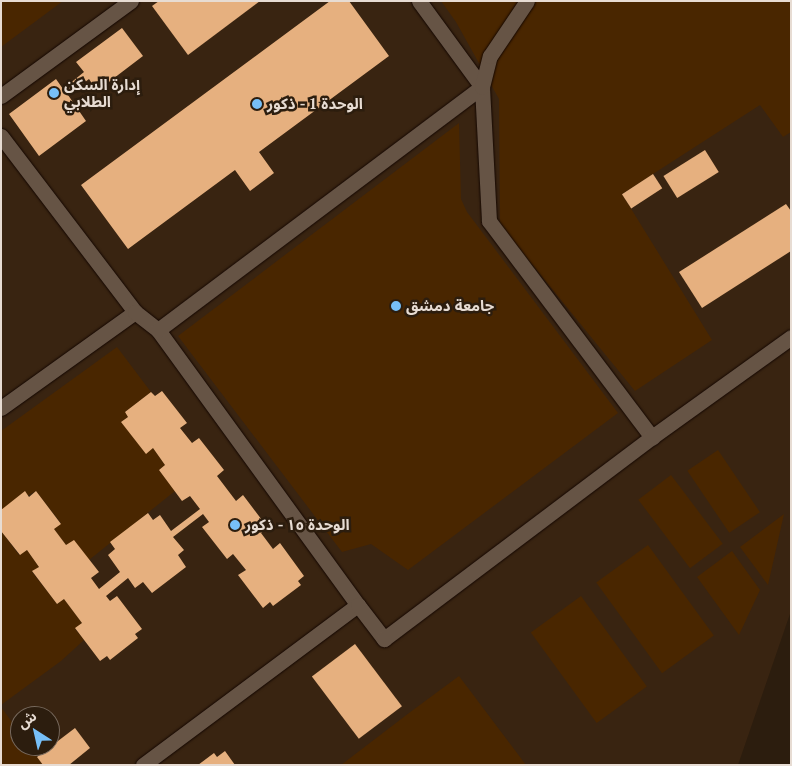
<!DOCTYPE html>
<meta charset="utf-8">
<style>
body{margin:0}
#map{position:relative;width:792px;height:766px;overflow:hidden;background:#2c1d0e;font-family:"PT Serif","Noto Sans Arabic",serif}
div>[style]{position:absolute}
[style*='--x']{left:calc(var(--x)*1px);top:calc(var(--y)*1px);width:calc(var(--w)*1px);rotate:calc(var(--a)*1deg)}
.built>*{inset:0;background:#392411}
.green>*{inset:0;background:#492600;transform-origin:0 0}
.building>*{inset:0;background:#e6b07f;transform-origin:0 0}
.roads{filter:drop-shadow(0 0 1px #140700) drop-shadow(0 0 1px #140700)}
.service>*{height:15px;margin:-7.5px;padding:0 7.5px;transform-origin:7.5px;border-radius:7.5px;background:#665445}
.dots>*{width:14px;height:14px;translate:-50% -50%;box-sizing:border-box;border:2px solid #2c1d0e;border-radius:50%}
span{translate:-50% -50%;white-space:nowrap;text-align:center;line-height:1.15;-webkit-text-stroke:5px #2c1d0e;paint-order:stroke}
.poi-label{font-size:15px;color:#e7dcd3;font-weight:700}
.left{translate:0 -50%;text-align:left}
.frame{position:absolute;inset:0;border:2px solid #e7dcd3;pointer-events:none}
.north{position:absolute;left:10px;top:706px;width:50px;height:50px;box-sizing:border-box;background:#2c1d0e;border:1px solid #77695d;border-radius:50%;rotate:325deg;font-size:14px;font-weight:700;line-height:20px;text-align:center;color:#e7dcd3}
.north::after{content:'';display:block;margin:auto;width:18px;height:22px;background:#77bff7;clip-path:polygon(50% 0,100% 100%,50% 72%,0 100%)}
</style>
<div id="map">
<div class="built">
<i style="clip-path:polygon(evenodd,1px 1px,791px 1px,791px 611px,738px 765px,1px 765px,1px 1px,20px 716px,50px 716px,50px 746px,20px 746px,20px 716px)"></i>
</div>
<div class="green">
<i style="clip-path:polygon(1px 1px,63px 1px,1px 47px)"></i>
<i style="clip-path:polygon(441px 1px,791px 1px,791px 132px,783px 137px,760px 105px,622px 194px,712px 340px,635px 391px,500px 225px,499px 99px,456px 22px)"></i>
<i style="clip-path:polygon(459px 123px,461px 199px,467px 212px,618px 413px,408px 570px,371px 544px,342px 552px,178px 336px)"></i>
<i style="clip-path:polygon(117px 347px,151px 392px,125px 412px,128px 417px,121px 422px,153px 448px,165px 465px,159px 470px,175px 491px,89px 560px,66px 545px,54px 529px,61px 523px,36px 491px,1px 510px,1px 431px)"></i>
<i style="left:718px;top:450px;width:75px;height:37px;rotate:56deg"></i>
<i style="left:671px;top:475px;width:86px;height:41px;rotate:53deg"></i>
<i style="clip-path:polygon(784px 514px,768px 585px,740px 547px)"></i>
<i style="clip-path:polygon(1px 531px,19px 555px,27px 550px,39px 567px,32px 572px,57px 604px,64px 599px,82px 623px,75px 629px,84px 640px,61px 661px,1px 705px)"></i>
<i style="left:648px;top:545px;width:112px;height:64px;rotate:54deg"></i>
<i style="clip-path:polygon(732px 551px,760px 590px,739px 635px,697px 577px)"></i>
<i style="left:581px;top:596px;width:112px;height:62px;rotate:54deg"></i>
<i style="clip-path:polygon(459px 676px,526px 765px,341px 765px,409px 713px)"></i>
<i style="clip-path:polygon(1px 707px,20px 733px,20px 746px,29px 746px,43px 765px,1px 765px)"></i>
</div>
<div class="building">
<i style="clip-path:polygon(159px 1px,260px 1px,188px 55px,152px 6px)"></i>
<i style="clip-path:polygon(330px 1px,349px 1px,389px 56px,259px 152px,274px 173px,250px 191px,235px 170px,128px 249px,81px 185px)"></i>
<i style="clip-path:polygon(122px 28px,143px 56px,97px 91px,89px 79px,68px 95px,86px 121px,39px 156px,9px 114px,56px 79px,63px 89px,84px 72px,76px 62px)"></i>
<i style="left:705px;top:150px;width:26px;height:49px;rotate:58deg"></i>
<i style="left:653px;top:174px;width:17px;height:37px;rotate:57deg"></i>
<i style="clip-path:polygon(786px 204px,791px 211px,791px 251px,702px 308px,679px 272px)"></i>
<i style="clip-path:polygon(162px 391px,187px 423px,180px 428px,192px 443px,199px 438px,224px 470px,217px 476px,236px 501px,243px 495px,268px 528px,261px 533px,273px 549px,280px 543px,304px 576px,298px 581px,301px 585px,273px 606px,270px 602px,263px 608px,238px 575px,246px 570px,233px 554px,227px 559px,202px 527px,209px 522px,203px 514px,173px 537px,184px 550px,178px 555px,186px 567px,152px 593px,143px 582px,135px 588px,128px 578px,106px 596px,110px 601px,117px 596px,142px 629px,135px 634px,138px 638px,110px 660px,107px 656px,100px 661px,75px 628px,82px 623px,64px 599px,57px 604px,32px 571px,39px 567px,27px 550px,20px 555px,1px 531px,1px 510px,25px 491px,29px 497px,36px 491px,61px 524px,54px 529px,66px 545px,74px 540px,99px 572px,91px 578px,99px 589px,120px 572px,108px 555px,115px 549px,110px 542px,148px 513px,153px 520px,160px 515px,171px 531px,200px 509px,190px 496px,182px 501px,159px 470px,165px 465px,153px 448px,146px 454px,121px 422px,128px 417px,125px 412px,151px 392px,155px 396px)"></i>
<i style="left:355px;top:644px;width:78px;height:54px;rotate:53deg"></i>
<i style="clip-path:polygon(75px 728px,90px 748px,69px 765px,43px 765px,37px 757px)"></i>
<i style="clip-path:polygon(225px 751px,235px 765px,198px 765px,214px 753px,217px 757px)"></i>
</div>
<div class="roads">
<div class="service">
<i style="--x:419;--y:1;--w:107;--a:53.8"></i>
<i style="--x:482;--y:87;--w:134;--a:87"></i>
<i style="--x:489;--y:221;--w:271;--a:53"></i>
<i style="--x:1;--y:96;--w:161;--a:-36.2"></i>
<i style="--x:1;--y:136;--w:221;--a:52.7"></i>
<i style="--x:158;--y:330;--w:340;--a:54"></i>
<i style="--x:1;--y:408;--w:165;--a:-35.6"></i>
<i style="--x:135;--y:312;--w:29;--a:38"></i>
<i style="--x:158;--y:330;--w:405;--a:-36.9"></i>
<i style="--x:482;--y:87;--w:32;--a:-76"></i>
<i style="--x:490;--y:56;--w:66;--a:-56.1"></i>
<i style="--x:143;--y:765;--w:268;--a:-36.7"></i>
<i style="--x:358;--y:605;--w:43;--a:52.6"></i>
<i style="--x:384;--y:639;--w:336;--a:-37"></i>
<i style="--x:652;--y:437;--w:171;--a:-35.7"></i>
</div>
</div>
<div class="dots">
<i style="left:54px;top:93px;background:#77bff7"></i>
<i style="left:257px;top:104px;background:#77bff7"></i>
<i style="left:396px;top:306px;background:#77bff7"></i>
<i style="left:235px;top:525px;background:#77bff7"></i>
</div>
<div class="poi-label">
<span class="left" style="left:64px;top:93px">إدارة السكن<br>الطلابي</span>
<span class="left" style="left:267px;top:104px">الوحدة 1 - ذكور</span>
<span class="left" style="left:406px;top:306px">جامعة دمشق</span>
<span class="left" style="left:245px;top:525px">الوحدة ١٥ - ذكور</span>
</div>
<div class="frame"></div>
<div class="north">ش</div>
</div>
